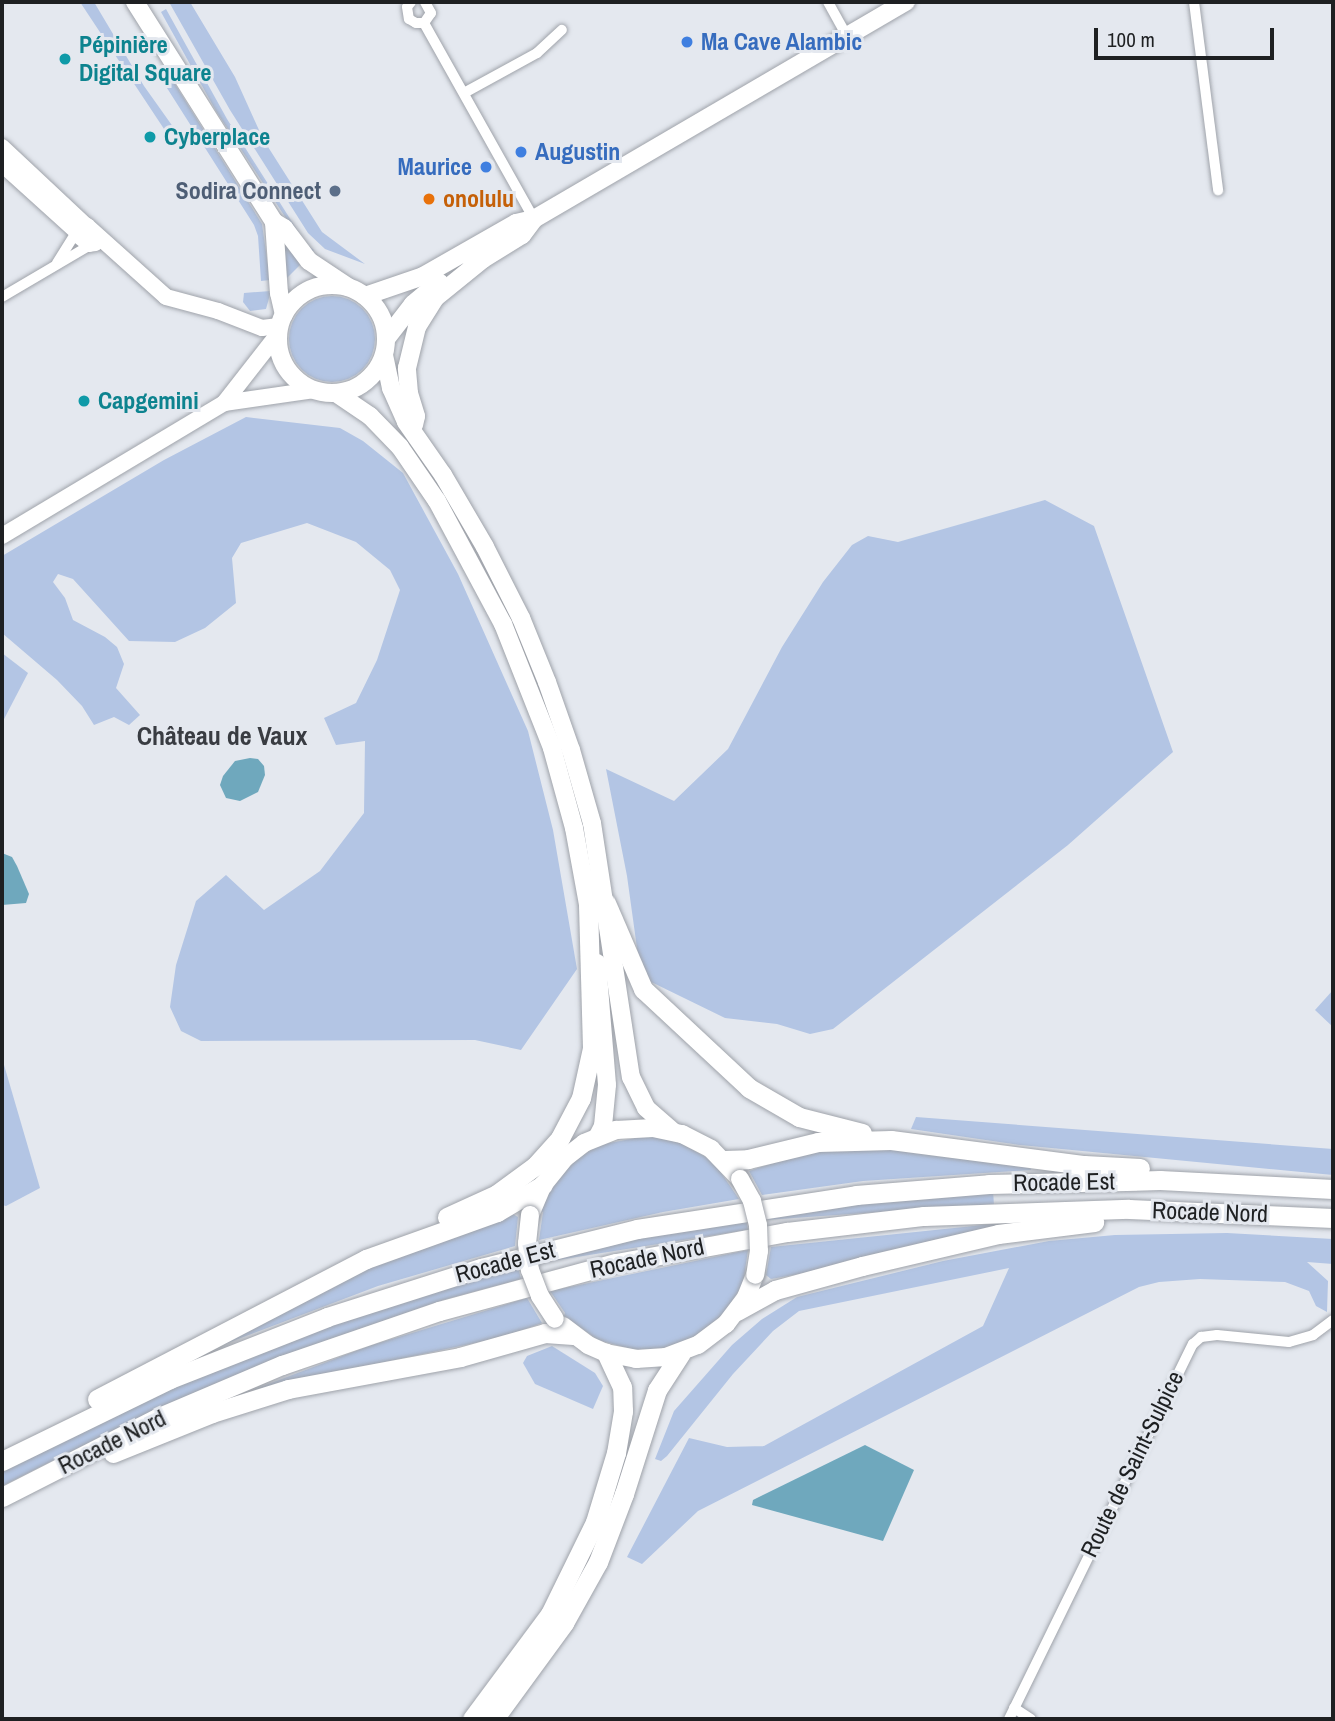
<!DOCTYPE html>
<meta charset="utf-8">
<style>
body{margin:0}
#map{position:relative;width:1335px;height:1721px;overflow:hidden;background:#e4e8ef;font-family:"Archivo Narrow",sans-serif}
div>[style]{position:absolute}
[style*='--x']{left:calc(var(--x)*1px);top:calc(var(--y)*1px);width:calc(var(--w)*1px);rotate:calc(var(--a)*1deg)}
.green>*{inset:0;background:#b3c5e4;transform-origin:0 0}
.round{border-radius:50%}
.water>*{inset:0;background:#6fa8bd}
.roads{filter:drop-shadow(0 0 2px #9fa3aa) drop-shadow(0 0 2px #9fa3aa)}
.street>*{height:10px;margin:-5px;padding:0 5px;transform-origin:5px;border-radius:5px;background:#fff}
.secondary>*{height:16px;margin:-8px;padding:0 8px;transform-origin:8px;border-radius:8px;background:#fff}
.primary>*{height:18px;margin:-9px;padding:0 9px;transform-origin:9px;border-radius:9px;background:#fff}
.primary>.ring{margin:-9px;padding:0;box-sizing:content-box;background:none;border:18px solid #fff;border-radius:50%}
.highway>*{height:19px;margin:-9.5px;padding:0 9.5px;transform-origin:9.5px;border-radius:9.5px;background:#fff}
.bridges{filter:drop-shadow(0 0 2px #9fa3aa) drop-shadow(0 0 2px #9fa3aa)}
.primary-bridge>*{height:18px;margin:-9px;padding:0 9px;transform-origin:9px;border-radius:9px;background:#fff}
.dots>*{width:19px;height:19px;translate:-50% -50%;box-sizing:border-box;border:4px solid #e4e8ef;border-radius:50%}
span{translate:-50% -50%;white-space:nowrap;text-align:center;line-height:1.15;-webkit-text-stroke:6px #e4e8ef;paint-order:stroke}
.shop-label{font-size:24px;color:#366cbe;font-weight:700}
.left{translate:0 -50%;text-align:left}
.right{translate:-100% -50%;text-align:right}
.culture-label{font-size:24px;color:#0d838f;font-weight:700}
.service-label{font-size:24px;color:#4e5e75;font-weight:700}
.food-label{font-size:24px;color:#c56008;font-weight:700}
.street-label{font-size:24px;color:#1e2022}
.neighbourhood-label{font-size:26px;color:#393c42;font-weight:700}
.frame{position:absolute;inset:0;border:4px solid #1e2022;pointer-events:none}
.scale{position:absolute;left:1094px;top:28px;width:180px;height:32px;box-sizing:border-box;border:4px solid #1e2022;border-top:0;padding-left:9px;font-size:21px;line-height:24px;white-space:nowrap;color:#1e2022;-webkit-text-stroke:5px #e4e8ef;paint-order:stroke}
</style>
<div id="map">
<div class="green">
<i style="clip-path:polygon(80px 2px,94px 2px,144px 86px,176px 131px,168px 135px)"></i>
<i style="clip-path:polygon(169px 2px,190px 2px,235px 77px,263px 139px,322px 232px,365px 264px,325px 249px,308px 233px,230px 110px)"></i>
<i style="clip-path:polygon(166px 9px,227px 119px,306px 244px,314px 250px,310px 255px,216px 111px,161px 12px)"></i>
<i style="clip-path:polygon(168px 73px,262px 224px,270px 280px,261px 281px,258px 236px,254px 225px,160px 77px)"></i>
<i style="clip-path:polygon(285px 243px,302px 263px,287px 278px,285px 279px)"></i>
<i style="clip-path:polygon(271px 291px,266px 309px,250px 311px,243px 302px,244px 293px)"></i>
<i class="round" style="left:289px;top:296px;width:86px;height:86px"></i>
<i style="clip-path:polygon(246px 417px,340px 428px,363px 441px,403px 473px,458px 574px,528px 731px,553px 830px,577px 969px,521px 1050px,475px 1040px,201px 1041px,181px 1031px,170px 1007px,176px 965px,196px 901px,226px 875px,264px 910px,320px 871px,364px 813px,365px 741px,336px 745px,324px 718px,356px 703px,377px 660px,400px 590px,390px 570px,356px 542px,307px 523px,241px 543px,232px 558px,236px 603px,205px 628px,175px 642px,129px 641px,73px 579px,58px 574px,53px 582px,65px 598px,73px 620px,105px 637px,117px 647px,124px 664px,116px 688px,140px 715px,129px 725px,114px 717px,94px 725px,82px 706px,57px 680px,2px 633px,2px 556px,164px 460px)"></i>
<i style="clip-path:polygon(1045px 500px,1094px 526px,1173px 752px,1068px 845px,833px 1029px,810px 1034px,777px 1024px,725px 1018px,641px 977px,627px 876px,606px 769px,674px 801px,728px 749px,782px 647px,823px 582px,852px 545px,868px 536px,898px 542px)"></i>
<i style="clip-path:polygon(2px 653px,28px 673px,2px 723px)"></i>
<i style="clip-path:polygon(1333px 990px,1333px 1027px,1315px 1010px)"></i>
<i style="clip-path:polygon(2px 1058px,40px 1188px,6px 1206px,2px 1205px)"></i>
<i style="clip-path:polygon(916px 1117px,1333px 1149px,1333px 1175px,1020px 1145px,911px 1129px)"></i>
<i style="clip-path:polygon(647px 1136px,675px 1140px,713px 1161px,739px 1199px,663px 1212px,539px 1240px,543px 1212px,540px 1211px,551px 1188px,572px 1163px,598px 1145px)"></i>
<i style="clip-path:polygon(858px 1146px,1031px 1164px,1031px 1170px,863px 1181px,762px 1195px,749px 1171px,804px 1153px)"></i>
<i style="left:993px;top:1191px;width:13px;height:226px;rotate:86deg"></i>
<i style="clip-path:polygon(511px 1213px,518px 1217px,515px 1246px,378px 1286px,193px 1356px,344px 1275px)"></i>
<i style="left:746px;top:1218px;width:12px;height:210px;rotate:81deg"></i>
<i style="clip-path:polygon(1012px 1222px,1029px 1222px,799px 1274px,771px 1279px,766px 1275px,771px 1247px)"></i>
<i style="clip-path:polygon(1227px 1233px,1333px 1239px,1333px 1264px,1307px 1262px,1328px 1281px,1327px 1312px,1316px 1306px,1309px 1291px,1285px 1282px,1200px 1279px,1159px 1282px,1139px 1287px,698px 1511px,642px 1564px,627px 1557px,689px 1438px,727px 1447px,764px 1446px,983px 1326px,1009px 1268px,799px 1311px,773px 1331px,733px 1374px,667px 1456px,661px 1461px,655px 1459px,674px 1411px,732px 1345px,762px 1319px,797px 1297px,943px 1261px,1049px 1241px,1115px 1235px)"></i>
<i style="clip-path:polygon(748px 1250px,743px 1284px,724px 1314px,691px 1339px,662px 1349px,635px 1350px,598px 1340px,564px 1316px,565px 1313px,550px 1291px)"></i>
<i style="clip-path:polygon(518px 1267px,521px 1279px,443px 1300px,328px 1340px,126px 1424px,2px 1486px,2px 1470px,186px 1381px,362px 1313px)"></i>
<i style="clip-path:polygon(527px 1298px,542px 1323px,503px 1337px,253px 1390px,369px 1346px)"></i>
<i style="clip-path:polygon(552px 1346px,595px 1373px,603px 1386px,593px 1409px,535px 1384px,523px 1363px,527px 1356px)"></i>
</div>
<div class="water">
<i style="clip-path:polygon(250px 758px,258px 759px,264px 766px,265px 775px,258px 792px,240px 801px,226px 798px,220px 785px,223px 776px,235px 761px)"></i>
<i style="clip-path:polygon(2px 853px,12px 857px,17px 866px,29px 894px,26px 903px,2px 905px)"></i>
<i style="clip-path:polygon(865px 1445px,914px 1470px,883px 1541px,752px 1505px,753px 1500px)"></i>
</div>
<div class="roads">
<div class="street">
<i style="--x:411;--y:2;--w:6;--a:129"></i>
<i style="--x:407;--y:7;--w:12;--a:81"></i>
<i style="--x:409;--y:19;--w:8;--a:30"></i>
<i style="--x:416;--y:23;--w:8;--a:0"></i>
<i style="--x:828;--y:2;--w:39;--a:61"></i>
<i style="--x:1194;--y:2;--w:190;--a:82.7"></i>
<i style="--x:424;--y:23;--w:225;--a:60.7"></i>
<i style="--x:424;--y:23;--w:12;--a:-55"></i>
<i style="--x:431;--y:13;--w:13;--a:-119"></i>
<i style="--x:464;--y:93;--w:83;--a:-28.7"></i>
<i style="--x:537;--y:53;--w:34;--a:-43"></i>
<i style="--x:57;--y:263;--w:36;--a:-58"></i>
<i style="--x:2;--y:297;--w:104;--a:-30.5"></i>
<i style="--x:1014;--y:1708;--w:20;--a:33"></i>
<i style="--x:1009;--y:1719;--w:418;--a:-63.9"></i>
<i style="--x:1193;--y:1344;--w:11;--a:-41"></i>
<i style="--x:1201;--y:1337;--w:16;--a:-7"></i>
<i style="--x:1217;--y:1335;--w:72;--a:5.6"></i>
<i style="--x:1289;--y:1342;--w:25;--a:-16"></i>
<i style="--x:1313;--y:1335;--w:25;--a:-37"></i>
</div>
<div class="secondary">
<i style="--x:2;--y:147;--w:112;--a:43.2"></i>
<i style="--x:2;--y:164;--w:98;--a:42.1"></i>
<i style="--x:97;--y:237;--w:6;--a:108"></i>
<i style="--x:95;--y:243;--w:6;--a:171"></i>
<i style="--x:89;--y:244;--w:14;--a:-141"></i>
<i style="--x:78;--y:235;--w:9;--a:-103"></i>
<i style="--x:76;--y:226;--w:11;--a:0"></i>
<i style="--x:87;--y:226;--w:106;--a:41.9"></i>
<i style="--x:166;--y:297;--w:54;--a:15.1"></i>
<i style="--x:218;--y:311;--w:47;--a:21.1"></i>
<i style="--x:262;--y:328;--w:17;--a:-7"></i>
<i style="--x:224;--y:403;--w:91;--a:-8.2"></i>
<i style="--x:2;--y:536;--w:259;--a:-30.9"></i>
<i style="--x:224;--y:403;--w:88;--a:-52"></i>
</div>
<div class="primary">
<i style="--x:135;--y:2;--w:260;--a:57.7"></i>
<i style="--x:274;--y:222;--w:12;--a:31"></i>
<i style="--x:284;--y:228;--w:41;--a:52.9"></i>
<i style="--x:309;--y:261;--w:47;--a:33.7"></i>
<i style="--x:274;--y:222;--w:71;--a:86"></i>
<i style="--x:279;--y:293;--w:22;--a:77"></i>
<i style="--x:472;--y:262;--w:11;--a:-15"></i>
<i style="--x:483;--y:259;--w:46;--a:-31.6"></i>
<i style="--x:522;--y:235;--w:20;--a:-53"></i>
<i class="ring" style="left:278px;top:285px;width:90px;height:90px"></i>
<i style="--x:365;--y:296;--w:61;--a:-19"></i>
<i style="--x:423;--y:276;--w:107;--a:-29.7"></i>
<i style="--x:516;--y:223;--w:18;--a:-13"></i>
<i style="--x:534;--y:219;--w:431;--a:-30.3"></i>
<i style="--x:386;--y:339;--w:44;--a:-52.4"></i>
<i style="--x:413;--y:304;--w:34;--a:-40"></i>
<i style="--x:384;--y:355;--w:34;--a:78"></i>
<i style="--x:391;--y:388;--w:37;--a:66"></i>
<i style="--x:406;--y:422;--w:65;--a:55.1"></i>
<i style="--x:443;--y:475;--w:83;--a:59.7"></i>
<i style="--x:485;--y:547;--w:80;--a:63.1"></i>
<i style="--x:521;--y:618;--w:69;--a:67.9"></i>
<i style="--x:547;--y:682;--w:72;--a:70.6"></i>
<i style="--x:571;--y:750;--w:76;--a:74"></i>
<i style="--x:592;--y:823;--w:257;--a:81.3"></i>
<i style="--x:631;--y:1077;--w:34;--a:64"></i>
<i style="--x:646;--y:1108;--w:35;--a:41"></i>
<i style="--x:336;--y:393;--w:41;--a:34.1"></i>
<i style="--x:370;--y:416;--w:43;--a:45.9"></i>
<i style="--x:400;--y:447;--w:65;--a:55.6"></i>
<i style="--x:437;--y:501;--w:140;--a:61.8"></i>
<i style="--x:503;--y:624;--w:133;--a:68.4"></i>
<i style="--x:552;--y:748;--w:83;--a:74.6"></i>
<i style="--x:574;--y:828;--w:88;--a:79.6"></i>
<i style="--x:414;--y:425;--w:9;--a:-77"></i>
<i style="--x:416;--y:416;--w:24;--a:-107"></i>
<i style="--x:409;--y:393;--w:25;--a:-95"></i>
<i style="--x:407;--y:368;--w:42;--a:-76.3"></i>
<i style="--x:417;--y:327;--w:34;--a:-58"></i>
<i style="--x:435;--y:298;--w:62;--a:-39.1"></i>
<i style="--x:597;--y:963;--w:122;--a:85.3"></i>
<i style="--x:607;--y:1085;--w:41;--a:95.6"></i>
<i style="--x:603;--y:1126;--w:11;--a:117"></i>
<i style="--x:530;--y:1215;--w:33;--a:-67"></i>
<i style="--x:543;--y:1185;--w:35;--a:-51"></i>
<i style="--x:565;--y:1158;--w:24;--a:-38"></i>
<i style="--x:584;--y:1143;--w:35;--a:-22"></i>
<i style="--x:616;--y:1130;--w:37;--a:-3"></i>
<i style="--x:653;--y:1128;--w:30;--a:12"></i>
<i style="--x:682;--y:1134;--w:33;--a:27"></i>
<i style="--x:711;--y:1149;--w:42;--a:46"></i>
<i style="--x:563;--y:1326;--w:31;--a:37"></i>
<i style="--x:588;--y:1345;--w:20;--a:24"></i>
<i style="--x:606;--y:1353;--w:31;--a:11"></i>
<i style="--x:636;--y:1359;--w:30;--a:-4"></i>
<i style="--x:666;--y:1357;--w:34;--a:-21"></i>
<i style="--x:698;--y:1345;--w:35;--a:-37"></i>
<i style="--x:726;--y:1324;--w:34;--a:-53"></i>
<i style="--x:746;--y:1297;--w:24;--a:-68"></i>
</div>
<div class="highway">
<i style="--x:606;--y:903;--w:94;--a:66.7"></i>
<i style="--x:643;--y:989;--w:145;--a:43"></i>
<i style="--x:749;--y:1088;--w:58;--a:30.1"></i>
<i style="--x:799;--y:1117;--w:65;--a:14.3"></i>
<i style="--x:725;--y:1160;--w:23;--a:-2"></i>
<i style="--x:748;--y:1159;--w:72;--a:-13.7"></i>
<i style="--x:818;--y:1142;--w:73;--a:-1.6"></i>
<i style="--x:891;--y:1140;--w:195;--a:7.4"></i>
<i style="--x:1084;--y:1165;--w:56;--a:3.1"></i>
<i style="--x:447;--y:1217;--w:55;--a:-24.7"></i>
<i style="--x:497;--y:1194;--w:47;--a:-36.4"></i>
<i style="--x:535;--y:1166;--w:38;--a:-48"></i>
<i style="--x:560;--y:1138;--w:45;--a:-62.3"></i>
<i style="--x:581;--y:1098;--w:51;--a:-77.6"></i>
<i style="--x:592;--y:1048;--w:145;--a:-91.6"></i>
<i style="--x:737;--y:1311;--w:43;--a:-28.9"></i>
<i style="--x:775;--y:1290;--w:90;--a:-15.4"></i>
<i style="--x:862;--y:1266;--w:140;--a:-13.2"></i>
<i style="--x:998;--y:1234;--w:97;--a:-7.1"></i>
<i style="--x:97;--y:1399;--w:303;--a:-27.5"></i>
<i style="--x:366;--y:1259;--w:139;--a:-19.7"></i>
<i style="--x:497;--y:1212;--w:53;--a:-30.4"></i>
<i style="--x:113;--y:1453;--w:107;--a:-22"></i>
<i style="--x:212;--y:1413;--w:80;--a:-17.5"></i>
<i style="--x:288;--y:1389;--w:175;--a:-10.5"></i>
<i style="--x:460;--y:1357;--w:88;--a:-15.8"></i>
<i style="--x:545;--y:1333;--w:28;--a:4"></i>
<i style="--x:2;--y:1461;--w:187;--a:-26"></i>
<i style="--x:170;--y:1379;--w:169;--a:-21.5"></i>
<i style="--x:327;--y:1317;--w:162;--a:-17.7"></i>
<i style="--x:481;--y:1268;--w:161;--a:-14"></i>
<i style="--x:637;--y:1229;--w:222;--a:-8.8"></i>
<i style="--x:856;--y:1195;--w:133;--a:-4.7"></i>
<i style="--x:989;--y:1184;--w:171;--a:-1.3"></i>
<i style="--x:1160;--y:1180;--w:173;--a:3"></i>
<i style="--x:2;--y:1497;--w:174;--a:-27"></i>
<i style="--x:157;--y:1418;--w:136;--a:-23"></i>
<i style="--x:282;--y:1365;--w:166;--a:-19"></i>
<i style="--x:439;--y:1311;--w:183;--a:-15.2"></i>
<i style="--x:616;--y:1263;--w:174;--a:-10.3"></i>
<i style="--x:787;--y:1232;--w:138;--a:-6.7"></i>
<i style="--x:924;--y:1216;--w:205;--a:-2"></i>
<i style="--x:1129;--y:1209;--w:204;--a:2.5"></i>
<i style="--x:472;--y:1719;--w:131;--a:-53.4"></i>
<i style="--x:550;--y:1614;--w:102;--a:-63.9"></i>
<i style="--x:595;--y:1522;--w:72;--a:-73.1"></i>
<i style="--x:616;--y:1453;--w:43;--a:-80.5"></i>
<i style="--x:623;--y:1411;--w:24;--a:-92"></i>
<i style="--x:622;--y:1387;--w:38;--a:-115"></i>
<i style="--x:494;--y:1719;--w:119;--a:-53.9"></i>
<i style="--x:564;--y:1623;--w:70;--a:-60.9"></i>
<i style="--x:598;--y:1562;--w:73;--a:-69.1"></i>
<i style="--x:624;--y:1494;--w:109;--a:-72.4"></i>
<i style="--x:657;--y:1390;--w:44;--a:-57"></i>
</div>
</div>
<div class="bridges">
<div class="primary-bridge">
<i style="--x:740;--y:1179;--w:25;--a:61"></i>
<i style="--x:752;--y:1201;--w:25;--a:76"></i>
<i style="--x:758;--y:1225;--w:26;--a:88"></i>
<i style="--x:759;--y:1251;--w:24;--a:99"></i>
<i style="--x:530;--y:1215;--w:28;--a:96"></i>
<i style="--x:527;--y:1243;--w:27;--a:84"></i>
<i style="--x:530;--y:1270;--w:28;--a:69"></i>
<i style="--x:540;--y:1296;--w:27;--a:57"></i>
</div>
</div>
<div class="dots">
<i style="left:687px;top:42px;background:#3f7fe0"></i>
<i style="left:65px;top:59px;background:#0f9aa8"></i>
<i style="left:150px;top:137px;background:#0f9aa8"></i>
<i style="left:521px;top:152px;background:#3f7fe0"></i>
<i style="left:486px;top:167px;background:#3f7fe0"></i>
<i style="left:335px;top:191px;background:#5c6f8a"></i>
<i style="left:429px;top:199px;background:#e8710a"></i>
<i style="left:84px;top:401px;background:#0f9aa8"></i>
</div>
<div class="shop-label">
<span class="left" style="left:701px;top:42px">Ma Cave Alambic</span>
<span class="left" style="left:535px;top:152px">Augustin</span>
<span class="right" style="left:472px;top:167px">Maurice</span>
</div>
<div class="culture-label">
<span class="left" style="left:79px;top:59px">Pépinière<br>Digital Square</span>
<span class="left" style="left:164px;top:137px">Cyberplace</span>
<span class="left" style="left:98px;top:401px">Capgemini</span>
</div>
<div class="service-label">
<span class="right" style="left:321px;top:191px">Sodira Connect</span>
</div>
<div class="food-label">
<span class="left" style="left:443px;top:199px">onolulu</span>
</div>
<div class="street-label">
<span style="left:1064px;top:1182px;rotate:-1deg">Rocade Est</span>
<span style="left:1210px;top:1212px;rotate:2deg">Rocade Nord</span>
<span style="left:647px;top:1258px;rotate:-12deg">Rocade Nord</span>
<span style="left:505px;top:1262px;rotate:-15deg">Rocade Est</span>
<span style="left:112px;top:1442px;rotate:-26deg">Rocade Nord</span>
<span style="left:1132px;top:1464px;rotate:-64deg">Route de Saint-Sulpice</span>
</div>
<div class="neighbourhood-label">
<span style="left:222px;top:736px">Château de Vaux</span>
</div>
<div class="frame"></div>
<div class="scale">100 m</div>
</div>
